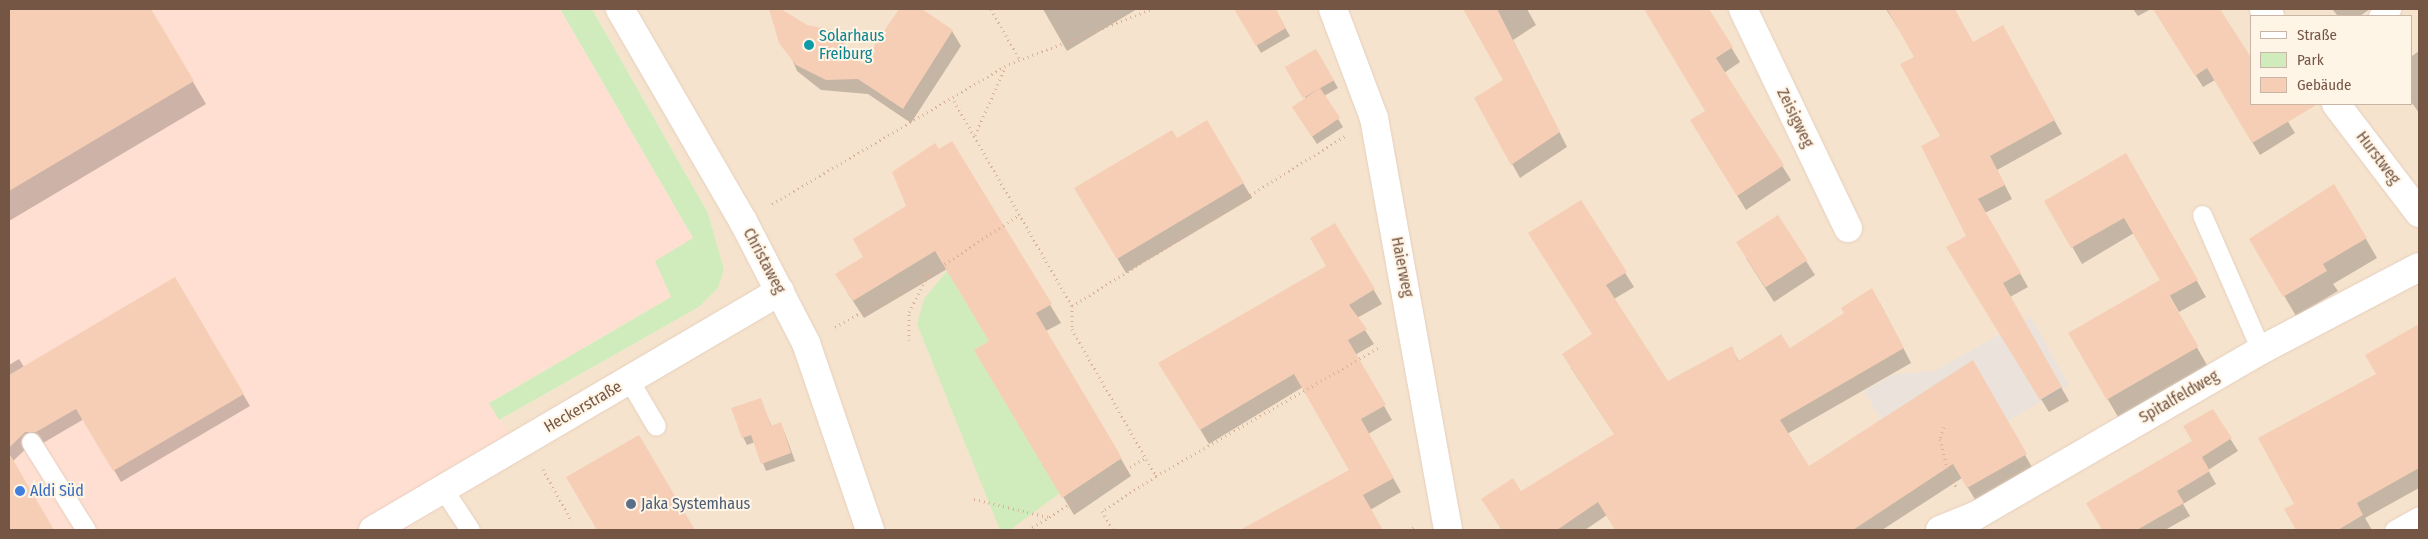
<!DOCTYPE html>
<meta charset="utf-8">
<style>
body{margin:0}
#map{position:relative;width:2428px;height:539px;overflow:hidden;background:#fef2df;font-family:"Fira Sans Condensed",sans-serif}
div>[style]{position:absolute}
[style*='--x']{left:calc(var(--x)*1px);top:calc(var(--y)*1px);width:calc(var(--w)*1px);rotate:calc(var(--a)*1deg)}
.residential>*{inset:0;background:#f6e3cd}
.commercial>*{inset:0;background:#ffdfd1}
.industrial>*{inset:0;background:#ebe3db}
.green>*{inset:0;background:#d0ecbd}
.shadow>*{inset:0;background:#0003;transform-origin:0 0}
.building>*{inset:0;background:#f5ceb5;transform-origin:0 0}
.path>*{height:3px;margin-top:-1.5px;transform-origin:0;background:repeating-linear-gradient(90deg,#d9b198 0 1px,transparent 0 5px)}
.roads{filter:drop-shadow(0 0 1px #e4cfbd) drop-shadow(0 0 1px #e4cfbd)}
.service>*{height:19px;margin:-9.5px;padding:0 9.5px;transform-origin:9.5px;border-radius:9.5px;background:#fff}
.minor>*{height:28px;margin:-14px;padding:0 14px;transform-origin:14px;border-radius:14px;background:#fff}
.dots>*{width:14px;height:14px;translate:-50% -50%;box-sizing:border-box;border:2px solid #fff5e6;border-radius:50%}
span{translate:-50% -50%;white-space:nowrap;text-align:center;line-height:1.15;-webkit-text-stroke:4px #fff5e6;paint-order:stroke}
.culture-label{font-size:16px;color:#0d838f}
.left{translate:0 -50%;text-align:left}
.street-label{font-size:16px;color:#755645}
.shop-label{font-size:16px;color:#366cbe}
.service-label{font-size:16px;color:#4e5e75}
.frame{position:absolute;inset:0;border:10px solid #755645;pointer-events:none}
.legend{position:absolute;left:2250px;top:15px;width:162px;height:90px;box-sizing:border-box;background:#fff5e6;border:1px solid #c8b5a6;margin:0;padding:6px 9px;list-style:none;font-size:15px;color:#755645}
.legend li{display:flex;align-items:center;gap:10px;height:25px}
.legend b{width:25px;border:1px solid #c8b5a6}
</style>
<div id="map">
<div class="residential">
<i style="clip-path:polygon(evenodd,592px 9px,2419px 9px,2419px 530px,405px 530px,524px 456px,499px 420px,699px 307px,724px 269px,708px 213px,592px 9px,2252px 16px,2412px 16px,2412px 104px,2252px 104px,2252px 16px)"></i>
</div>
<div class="commercial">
<i style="clip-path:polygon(9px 9px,560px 9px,693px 238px,671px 297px,489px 403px,524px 456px,405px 530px,9px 530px)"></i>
</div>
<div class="industrial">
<i style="clip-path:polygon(2031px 317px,2069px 385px,2008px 421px,2027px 454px,1967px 488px,1948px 455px,1913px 475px,1864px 391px,1895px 374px,1934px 371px)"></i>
</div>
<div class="green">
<i style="clip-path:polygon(560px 9px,592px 9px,708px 213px,724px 269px,718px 288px,699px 307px,499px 420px,489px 403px,671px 297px,655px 261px,693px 238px)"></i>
<i style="clip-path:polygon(947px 271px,989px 341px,974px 350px,1060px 493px,1010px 530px,1000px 530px,917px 324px,924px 299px)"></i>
</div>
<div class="shadow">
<i style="clip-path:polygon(9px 9px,150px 9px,206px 104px,9px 221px)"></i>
<i style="clip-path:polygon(771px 9px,806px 26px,862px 66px,901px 9px,920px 9px,952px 31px,961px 46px,911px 123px,868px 94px,821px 90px,797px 71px)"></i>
<i style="clip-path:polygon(1043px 9px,1137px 9px,1067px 51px)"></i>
<i style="clip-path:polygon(1245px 9px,1274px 9px,1290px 36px,1261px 53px,1238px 13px)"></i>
<i style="clip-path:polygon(1464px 9px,1527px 9px,1536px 25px,1513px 40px,1567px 147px,1520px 178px,1476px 99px,1505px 80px)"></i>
<i style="clip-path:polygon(1654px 9px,1708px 9px,1740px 62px,1724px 73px,1791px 180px,1746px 210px,1700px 135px,1707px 111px)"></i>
<i style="clip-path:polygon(1886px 9px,1954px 9px,1973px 43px,2002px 27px,2062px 134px,1997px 170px,2012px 199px,1985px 213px,2028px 287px,2010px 297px,2069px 401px,2049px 412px,1956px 261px,1967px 237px,1942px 136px,1916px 57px)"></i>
<i style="clip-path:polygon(2133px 9px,2151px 9px,2138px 16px)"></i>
<i style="clip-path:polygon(2154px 9px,2219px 9px,2252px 62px,2252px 104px,2277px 104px,2295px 133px,2260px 155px,2215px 80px,2203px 87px)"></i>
<i style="clip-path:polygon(2332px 9px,2370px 9px,2360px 16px,2338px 16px)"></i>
<i style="clip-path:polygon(1316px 50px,1338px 88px,1324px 96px,1343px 127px,1317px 144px,1298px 115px,1306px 99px,1287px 67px)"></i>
<i style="clip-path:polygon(2419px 51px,2419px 113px,2412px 103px,2412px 56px)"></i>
<i style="clip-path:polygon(1177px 139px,1243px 183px,1252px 198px,1126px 273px,1076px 189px)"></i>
<i style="clip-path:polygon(952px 142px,1061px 323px,1046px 331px,1131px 476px,1074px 515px,976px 350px,990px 342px,947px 269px,864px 318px,847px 292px,865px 257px,908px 207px,938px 150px)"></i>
<i style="clip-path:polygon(2126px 155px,2206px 297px,2179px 312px,2134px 233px,2082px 264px,2046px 201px)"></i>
<i style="clip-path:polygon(1580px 201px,1634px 287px,1614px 299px,1668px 383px,1731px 348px,1739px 361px,1789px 350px,1880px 303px,1911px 363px,1787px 434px,1808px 468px,1972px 362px,2033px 469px,1976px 501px,1962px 478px,1882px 530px,1616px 530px,1607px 515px,1585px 530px,1502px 530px,1491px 513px,1615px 435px,1571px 368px,1594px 335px)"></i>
<i style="clip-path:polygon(1778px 217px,1815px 275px,1774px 302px,1746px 258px)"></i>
<i style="clip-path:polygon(1335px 224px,1382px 304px,1357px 318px,1374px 344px,1355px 355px,1392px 420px,1368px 434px,1401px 492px,1370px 510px,1382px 530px,1244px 530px,1351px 470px,1303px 387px,1209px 444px,1168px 377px,1328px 266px)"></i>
<i style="clip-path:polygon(2251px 239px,2366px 239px,2377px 258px,2333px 284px,2338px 291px,2296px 316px)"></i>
<i style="clip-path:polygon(175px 279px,250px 406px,121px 482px,84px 419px,43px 443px,32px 443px,12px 462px,53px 530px,9px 530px,9px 365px,19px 359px,24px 367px)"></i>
<i style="left:2159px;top:282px;width:98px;height:103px;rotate:60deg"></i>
<i style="clip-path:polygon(2419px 326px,2419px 488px,2365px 518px,2372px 530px,2297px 530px,2286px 510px,2296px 504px,2378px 374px,2367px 355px)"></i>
<i style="clip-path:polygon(760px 399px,772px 427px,780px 424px,784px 431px,795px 461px,766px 471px,755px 442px,747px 445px,743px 437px)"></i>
<i style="clip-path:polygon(2212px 410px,2238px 451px,2208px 470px,2216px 484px,2183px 504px,2190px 516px,2165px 530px,2104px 530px,2088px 503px,2193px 441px)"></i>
<i style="clip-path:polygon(639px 436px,694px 530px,598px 530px,567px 478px)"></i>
</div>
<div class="building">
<i style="clip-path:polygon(9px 9px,151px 9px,194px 81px,9px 191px)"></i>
<i style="clip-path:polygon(769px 9px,781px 9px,807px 25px,832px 30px,862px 64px,899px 9px,922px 9px,953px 30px,903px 109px,858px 79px,826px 80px,796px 65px,779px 43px)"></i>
<i style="clip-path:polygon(1234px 9px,1276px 9px,1286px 28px,1256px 46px)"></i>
<i style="clip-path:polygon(1463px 9px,1497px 9px,1560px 132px,1511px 165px,1474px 98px,1503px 80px)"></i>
<i style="clip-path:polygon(1644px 9px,1709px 9px,1733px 47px,1716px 58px,1784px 165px,1737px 196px,1690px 120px,1705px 111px)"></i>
<i style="clip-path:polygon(1887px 9px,1955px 9px,1973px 42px,2003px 25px,2055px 120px,1990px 156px,2005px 185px,1978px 199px,2021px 273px,2003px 283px,2062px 387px,2040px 400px,1946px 247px,1966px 236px,1921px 146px,1940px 136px,1900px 64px,1914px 57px)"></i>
<i style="clip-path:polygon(2153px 9px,2220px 9px,2252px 59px,2252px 104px,2318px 104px,2252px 143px,2207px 68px,2195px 76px)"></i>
<i style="left:1316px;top:49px;width:36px;height:36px;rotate:60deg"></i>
<i style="left:1320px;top:88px;width:36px;height:34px;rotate:56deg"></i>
<i style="clip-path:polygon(1207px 120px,1244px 183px,1117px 259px,1074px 188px,1172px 130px,1177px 138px)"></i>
<i style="clip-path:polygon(952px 141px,1052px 304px,1036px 313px,1122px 458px,1062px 498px,974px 350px,989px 341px,935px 251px,853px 301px,835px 274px,863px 257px,853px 239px,906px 206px,892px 172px,935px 143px,939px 149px)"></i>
<i style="clip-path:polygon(2126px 153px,2198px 280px,2169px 296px,2124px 218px,2071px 248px,2044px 201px)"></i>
<i style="clip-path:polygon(2334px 184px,2367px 238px,2323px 264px,2327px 271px,2283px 297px,2249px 239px)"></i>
<i style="clip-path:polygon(1581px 200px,1627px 272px,1606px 285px,1668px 381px,1732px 346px,1738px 361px,1781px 334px,1790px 348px,1844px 313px,1841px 308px,1872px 288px,1904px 348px,1780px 420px,1809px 466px,1973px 360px,2027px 454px,1967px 488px,1953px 464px,1853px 530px,1615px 530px,1598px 502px,1557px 530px,1502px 530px,1481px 499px,1513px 478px,1521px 491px,1614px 434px,1562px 354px,1592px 334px,1528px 233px)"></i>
<i style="left:1778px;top:215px;width:54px;height:50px;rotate:57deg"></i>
<i style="clip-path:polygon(1335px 223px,1375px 289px,1349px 305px,1367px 329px,1348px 340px,1386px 405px,1361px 419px,1394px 478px,1363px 495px,1383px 530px,1240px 530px,1349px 470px,1294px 374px,1200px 430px,1158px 363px,1326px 266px,1310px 238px)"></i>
<i style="clip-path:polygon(175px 277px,244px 394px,113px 471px,76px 409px,36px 432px,25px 432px,9px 448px,9px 375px)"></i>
<i style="left:2160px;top:280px;width:77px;height:106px;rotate:60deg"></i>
<i style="clip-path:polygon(2419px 324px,2419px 468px,2357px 503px,2363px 515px,2338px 530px,2296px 530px,2284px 509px,2294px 504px,2258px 438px,2376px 374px,2365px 355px)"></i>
<i style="clip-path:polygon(761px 398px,771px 426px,781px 422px,791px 453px,761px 464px,751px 435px,742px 438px,731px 408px)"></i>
<i style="clip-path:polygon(2213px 409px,2232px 438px,2202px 457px,2210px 471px,2177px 491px,2184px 503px,2137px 530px,2102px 530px,2086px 503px,2192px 441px,2183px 426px)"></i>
<i style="clip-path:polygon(639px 435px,695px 530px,597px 530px,566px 477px)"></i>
<i style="clip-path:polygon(9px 453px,54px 530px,9px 530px)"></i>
</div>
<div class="path">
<i style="--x:991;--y:9;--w:59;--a:60.4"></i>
<i style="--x:954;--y:101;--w:237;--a:60.1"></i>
<i style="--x:1072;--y:306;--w:23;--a:90"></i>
<i style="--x:1072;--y:329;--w:169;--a:60.3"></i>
<i style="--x:1156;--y:476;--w:64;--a:147.1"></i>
<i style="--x:1102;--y:511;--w:22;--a:60"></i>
<i style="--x:975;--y:135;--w:71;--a:-66"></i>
<i style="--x:772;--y:204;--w:275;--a:-30.6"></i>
<i style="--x:1009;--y:64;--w:153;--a:-21"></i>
<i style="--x:1072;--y:306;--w:322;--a:-31.9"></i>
<i style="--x:835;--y:327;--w:107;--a:-29.2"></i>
<i style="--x:928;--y:275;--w:110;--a:-33.5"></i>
<i style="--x:909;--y:340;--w:28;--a:-90"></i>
<i style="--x:909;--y:312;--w:42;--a:-62.8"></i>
<i style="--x:1944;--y:427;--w:13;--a:108"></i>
<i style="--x:1940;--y:439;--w:34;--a:76"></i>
<i style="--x:1948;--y:472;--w:18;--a:61"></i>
<i style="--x:543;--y:469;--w:60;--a:61.3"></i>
<i style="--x:1156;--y:476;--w:260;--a:-30"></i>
<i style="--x:974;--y:499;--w:76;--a:13.7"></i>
<i style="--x:1028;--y:530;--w:139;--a:-31.7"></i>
<i style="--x:1408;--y:530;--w:8;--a:-23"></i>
</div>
<div class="roads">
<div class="service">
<i style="--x:2378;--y:16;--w:15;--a:-28"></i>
<i style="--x:2202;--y:215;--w:147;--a:66.4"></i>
<i style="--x:629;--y:380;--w:53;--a:59.6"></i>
<i style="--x:31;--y:442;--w:104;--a:58"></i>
<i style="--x:443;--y:489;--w:49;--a:56.6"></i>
<i style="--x:2394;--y:530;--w:29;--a:-29"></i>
</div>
<div class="minor">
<i style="--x:620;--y:9;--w:245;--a:59.9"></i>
<i style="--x:743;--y:221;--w:137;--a:62.7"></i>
<i style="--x:806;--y:343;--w:198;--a:71.1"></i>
<i style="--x:1333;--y:9;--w:116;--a:69.4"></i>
<i style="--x:1374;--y:118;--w:419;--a:79.8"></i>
<i style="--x:1743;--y:9;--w:243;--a:64.4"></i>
<i style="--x:2264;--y:9;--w:9;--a:49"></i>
<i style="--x:2336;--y:104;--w:137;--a:52.7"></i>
<i style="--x:373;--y:530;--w:472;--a:-30.4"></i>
<i style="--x:1940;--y:530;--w:38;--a:-22"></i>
<i style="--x:1975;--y:516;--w:331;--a:-30.1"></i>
<i style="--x:2261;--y:350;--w:178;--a:-27.7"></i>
</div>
</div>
<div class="dots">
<i style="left:809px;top:45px;background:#0f9aa8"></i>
<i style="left:20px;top:491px;background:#3f7fe0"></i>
<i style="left:631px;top:504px;background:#5c6f8a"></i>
</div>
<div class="culture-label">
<span class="left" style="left:819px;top:45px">Solarhaus<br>Freiburg</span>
</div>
<div class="street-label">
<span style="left:1795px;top:118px;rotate:64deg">Zeisigweg</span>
<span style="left:2378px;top:158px;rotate:53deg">Hurstweg</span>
<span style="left:764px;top:261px;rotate:62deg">Christaweg</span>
<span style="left:1402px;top:267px;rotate:79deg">Haierweg</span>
<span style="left:2179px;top:397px;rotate:-30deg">Spitalfeldweg</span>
<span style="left:583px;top:407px;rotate:-30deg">Heckerstraße</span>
</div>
<div class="shop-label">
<span class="left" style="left:30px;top:491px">Aldi Süd</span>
</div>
<div class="service-label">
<span class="left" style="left:641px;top:504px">Jaka Systemhaus</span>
</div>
<div class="frame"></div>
<ul class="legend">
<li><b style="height:6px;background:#fff"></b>Straße</li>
<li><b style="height:14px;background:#d0ecbd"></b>Park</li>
<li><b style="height:14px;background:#f5ceb5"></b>Gebäude</li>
</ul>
</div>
